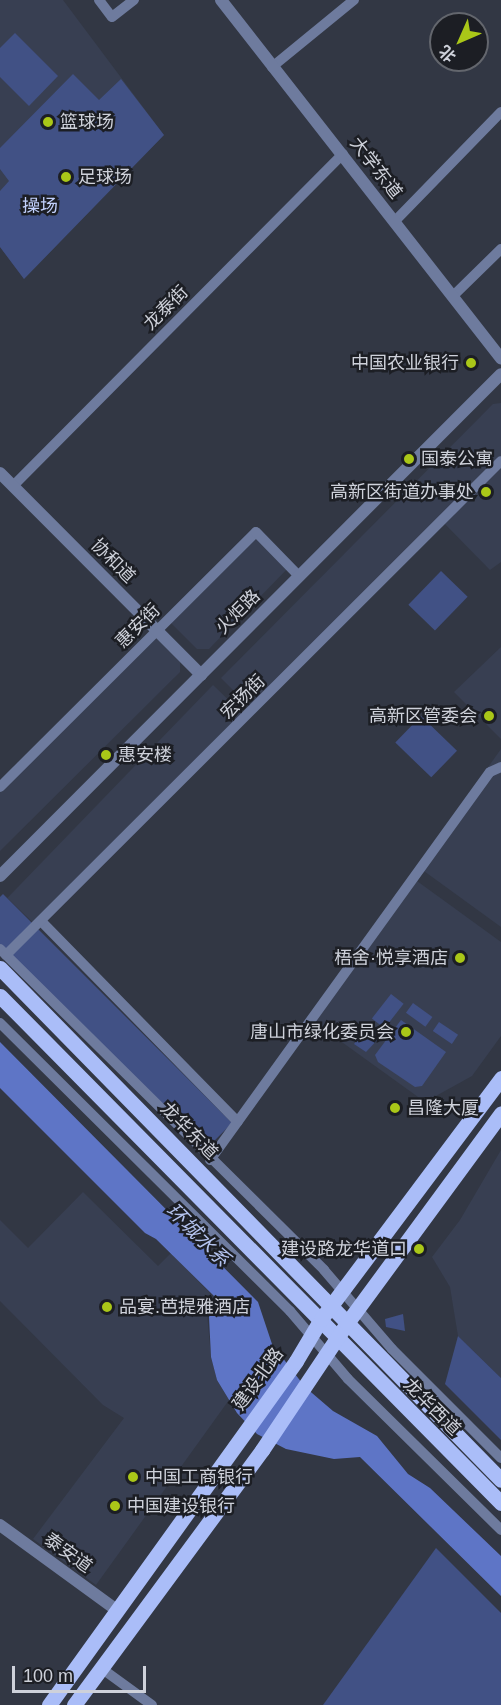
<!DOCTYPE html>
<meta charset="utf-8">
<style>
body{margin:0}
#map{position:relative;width:501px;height:1705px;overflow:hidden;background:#323744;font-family:Arial,"Noto Sans SC",sans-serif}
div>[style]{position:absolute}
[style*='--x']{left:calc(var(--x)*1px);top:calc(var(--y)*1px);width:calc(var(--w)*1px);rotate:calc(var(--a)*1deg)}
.built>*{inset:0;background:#383f52;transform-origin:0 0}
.green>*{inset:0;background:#415185;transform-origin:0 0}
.water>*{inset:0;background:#5e75c6}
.minor>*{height:10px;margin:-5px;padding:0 5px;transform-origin:5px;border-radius:5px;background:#6e7b9e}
.tertiary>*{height:12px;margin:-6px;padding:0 6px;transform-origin:6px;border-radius:6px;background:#6e7b9e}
.primary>*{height:15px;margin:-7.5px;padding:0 7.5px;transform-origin:7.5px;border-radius:7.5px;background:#aabdf8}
.dots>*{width:16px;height:16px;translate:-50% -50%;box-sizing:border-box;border:3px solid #1c1e24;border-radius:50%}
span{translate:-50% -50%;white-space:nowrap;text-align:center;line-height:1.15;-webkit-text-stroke:5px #1c1e24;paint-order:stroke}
.poi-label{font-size:18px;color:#ced1da}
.left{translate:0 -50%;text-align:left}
.right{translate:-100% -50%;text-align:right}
.street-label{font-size:18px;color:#ced1da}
.park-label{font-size:18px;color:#c1d0fc}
.water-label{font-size:20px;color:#b3c2ed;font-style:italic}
.north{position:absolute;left:429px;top:12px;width:60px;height:60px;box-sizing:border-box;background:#1c1e24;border:2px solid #63666d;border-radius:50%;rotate:225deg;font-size:16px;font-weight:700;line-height:24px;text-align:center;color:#ced1da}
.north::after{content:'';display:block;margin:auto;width:21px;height:27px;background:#aac718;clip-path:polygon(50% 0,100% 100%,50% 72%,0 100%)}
.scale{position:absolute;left:12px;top:1666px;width:134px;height:27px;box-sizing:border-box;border:3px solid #ced1da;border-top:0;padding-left:8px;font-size:18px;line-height:21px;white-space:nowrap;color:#ced1da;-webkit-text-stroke:4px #1c1e24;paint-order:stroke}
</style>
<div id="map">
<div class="built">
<i style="clip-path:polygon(0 0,63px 0,164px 135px,24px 279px,0 247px)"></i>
<i style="clip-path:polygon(501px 403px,501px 457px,251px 708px,221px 678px,493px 404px)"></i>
<i style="clip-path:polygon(501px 464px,501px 562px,490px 570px,442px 521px)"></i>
<i style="clip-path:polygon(257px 530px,292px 564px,209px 649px,197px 649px,168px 620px)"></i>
<i style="clip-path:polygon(156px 632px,180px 656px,180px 672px,0 851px,0 790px)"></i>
<i style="clip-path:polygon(501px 647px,501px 739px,454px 692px)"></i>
<i style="left:213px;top:685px;width:42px;height:296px;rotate:44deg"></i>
<i style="clip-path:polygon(501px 749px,501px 927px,417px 866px)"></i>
<i style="clip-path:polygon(417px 881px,501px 942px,501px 1036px,472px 1076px,425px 1102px,314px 1022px)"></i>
<i style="clip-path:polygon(501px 1150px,501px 1378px,458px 1336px,450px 1287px,432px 1257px,460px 1220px)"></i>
<i style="clip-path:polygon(83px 1192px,158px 1266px,171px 1253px,210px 1293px,207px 1313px,211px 1357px,217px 1380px,229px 1400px,96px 1585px,33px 1539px,124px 1418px,103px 1405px,0 1301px,0 1220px,28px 1248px)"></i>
</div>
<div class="green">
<i style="clip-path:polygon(15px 33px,58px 76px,29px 106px,0 77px,0 48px)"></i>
<i style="clip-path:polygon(73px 74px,99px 100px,121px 79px,164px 135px,24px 279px,0 247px,0 191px,9px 181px,0 169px,0 148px)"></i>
<i style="left:441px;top:571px;width:37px;height:47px;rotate:44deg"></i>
<i style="left:421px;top:716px;width:50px;height:37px;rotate:44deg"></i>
<i style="left:3px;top:894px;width:324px;height:37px;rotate:45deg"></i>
<i style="left:391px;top:994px;width:16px;height:31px;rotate:38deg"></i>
<i style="left:413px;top:1003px;width:24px;height:12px;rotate:36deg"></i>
<i style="clip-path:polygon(401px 1020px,446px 1052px,422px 1086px,415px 1087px,378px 1062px,375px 1055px)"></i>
<i style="left:439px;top:1022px;width:23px;height:11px;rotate:34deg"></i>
<i style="clip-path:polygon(368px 1025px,382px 1035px,366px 1052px,354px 1044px)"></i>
<i style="clip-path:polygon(403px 1314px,405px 1331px,386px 1327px,385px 1319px)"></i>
<i style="clip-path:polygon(458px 1336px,501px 1378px,501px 1440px,445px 1384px)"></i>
<i style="clip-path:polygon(436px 1548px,501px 1613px,501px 1705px,323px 1705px)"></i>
</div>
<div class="water">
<i style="clip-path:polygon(0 1042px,258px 1302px,272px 1344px,305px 1387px,333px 1411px,377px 1436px,408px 1474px,430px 1488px,501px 1556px,501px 1596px,360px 1457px,334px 1459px,286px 1449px,257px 1434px,237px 1413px,217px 1380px,211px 1357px,209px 1317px,214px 1296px,156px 1239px,145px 1233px,0 1088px)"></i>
</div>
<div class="minor">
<i style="--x:99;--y:0;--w:21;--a:53"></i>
<i style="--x:112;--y:17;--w:28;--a:-38"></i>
<i style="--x:272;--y:67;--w:106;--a:-39.3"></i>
<i style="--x:395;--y:221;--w:152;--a:-45.8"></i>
<i style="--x:453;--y:296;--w:67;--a:-44.4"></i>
<i style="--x:13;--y:486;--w:468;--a:-45.2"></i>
<i style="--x:0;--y:787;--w:361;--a:-44.9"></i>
<i style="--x:256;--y:532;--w:62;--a:45.7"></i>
<i style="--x:41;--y:921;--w:281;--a:45.6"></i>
<i style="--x:0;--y:949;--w:456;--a:44.7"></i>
<i style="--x:324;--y:1270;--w:104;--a:49.3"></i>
<i style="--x:392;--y:1349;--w:154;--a:45"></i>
<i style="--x:6;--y:955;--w:699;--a:-44.94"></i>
<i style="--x:0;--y:1023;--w:409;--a:44.8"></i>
<i style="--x:290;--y:1311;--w:89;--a:49.5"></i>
<i style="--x:348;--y:1379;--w:215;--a:44.6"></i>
<i style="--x:210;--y:1160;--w:478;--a:-54.2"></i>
<i style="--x:490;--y:772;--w:12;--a:-24"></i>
<i style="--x:101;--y:1668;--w:63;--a:36"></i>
</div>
<div class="tertiary">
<i style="--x:221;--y:0;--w:455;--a:52"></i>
<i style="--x:0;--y:473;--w:285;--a:45.1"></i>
<i style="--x:0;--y:876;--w:709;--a:-45.06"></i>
<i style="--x:0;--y:1525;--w:142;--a:36.1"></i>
</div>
<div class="primary">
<i style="--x:0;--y:968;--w:716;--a:45.62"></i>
<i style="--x:0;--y:996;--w:713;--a:45.34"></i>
<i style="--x:49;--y:1705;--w:423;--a:-54.3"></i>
<i style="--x:296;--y:1361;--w:49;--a:-59.2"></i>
<i style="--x:321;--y:1319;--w:301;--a:-53.2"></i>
<i style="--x:74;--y:1705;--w:317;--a:-53.6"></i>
<i style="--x:262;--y:1450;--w:153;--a:-56.2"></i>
<i style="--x:347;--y:1323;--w:260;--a:-53.7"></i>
</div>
<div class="dots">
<i style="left:48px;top:122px;background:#aac718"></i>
<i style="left:66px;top:177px;background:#aac718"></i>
<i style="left:471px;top:363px;background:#aac718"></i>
<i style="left:409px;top:459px;background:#aac718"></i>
<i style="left:486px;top:492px;background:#aac718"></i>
<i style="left:489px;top:716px;background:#aac718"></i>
<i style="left:106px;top:755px;background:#aac718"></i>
<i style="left:460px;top:958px;background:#aac718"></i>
<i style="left:406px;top:1032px;background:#aac718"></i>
<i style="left:395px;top:1108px;background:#aac718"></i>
<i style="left:419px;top:1249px;background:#aac718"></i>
<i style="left:107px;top:1307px;background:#aac718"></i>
<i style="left:133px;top:1477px;background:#aac718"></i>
<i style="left:115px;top:1506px;background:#aac718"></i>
</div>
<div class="poi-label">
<span class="left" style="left:60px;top:122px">篮球场</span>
<span class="left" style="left:78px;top:177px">足球场</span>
<span class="right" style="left:459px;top:363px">中国农业银行</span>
<span class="left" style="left:421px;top:459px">国泰公寓</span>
<span class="right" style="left:474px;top:492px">高新区街道办事处</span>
<span class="right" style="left:477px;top:716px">高新区管委会</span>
<span class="left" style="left:118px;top:755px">惠安楼</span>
<span class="right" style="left:448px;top:958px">梧舍·悦享酒店</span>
<span class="right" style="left:394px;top:1032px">唐山市绿化委员会</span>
<span class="left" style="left:407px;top:1108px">昌隆大厦</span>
<span class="right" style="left:407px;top:1249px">建设路龙华道口</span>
<span class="left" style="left:119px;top:1307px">品宴.芭提雅酒店</span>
<span class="left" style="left:145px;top:1477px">中国工商银行</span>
<span class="left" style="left:127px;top:1506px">中国建设银行</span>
</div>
<div class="street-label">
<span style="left:376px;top:168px;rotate:52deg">大学东道</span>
<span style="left:166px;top:308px;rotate:-45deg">龙泰街</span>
<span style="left:113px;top:561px;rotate:45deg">协和道</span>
<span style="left:238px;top:612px;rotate:-45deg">火炬路</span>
<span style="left:138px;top:626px;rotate:-45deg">惠安街</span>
<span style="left:243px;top:697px;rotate:-45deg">宏扬街</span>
<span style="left:189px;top:1131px;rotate:45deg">龙华东道</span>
<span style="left:258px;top:1379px;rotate:-54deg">建设北路</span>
<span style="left:432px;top:1407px;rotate:45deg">龙华西道</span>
<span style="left:68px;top:1553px;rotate:36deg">泰安道</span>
</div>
<div class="park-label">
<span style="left:40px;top:206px">操场</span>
</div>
<div class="water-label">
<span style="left:198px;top:1235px;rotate:45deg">环城水系</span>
</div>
<div class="north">北</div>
<div class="scale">100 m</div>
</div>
